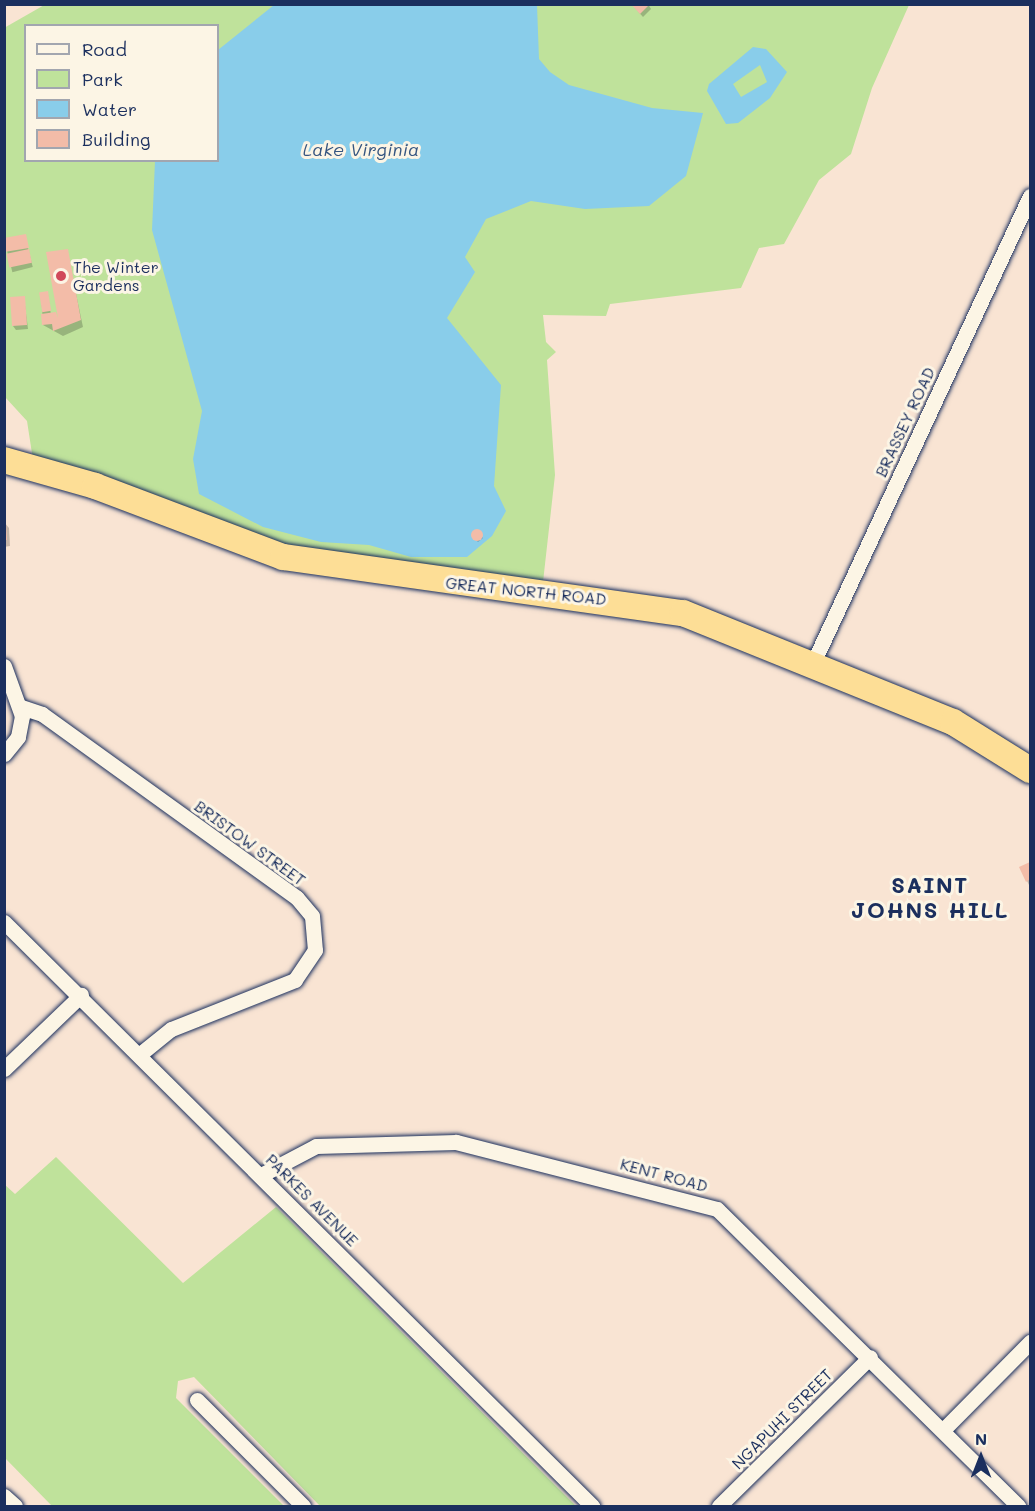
<!DOCTYPE html>
<style>
body{margin:0}
#map{position:relative;width:1035px;height:1511px;overflow:hidden;background:#f9e4d3;font-family:Mali,sans-serif}
div>[style]{position:absolute}
[style*='--x']{left:calc(var(--x)*1px);top:calc(var(--y)*1px);width:calc(var(--w)*1px);rotate:calc(var(--a)*1deg)}
.green>*{inset:0;background:#bfe29b}
.water>*{inset:0;background:#89cdea}
.shadow>*{inset:0;background:#0003;transform-origin:0 0}
.building>*{inset:0;background:#f3bca8;transform-origin:0 0}
.round{border-radius:50%}
.roads{filter:drop-shadow(0 0 2px #1b2f5e) drop-shadow(0 0 2px #1b2f5e)}
.minor>*{height:15px;margin:-7.5px;padding:0 7.5px;transform-origin:7.5px;border-radius:7.5px;background:#fcf5e5}
.trunk>*{height:26px;margin:-13px;padding:0 13px;transform-origin:13px;border-radius:13px;background:#fdde96}
.dots>*{width:16px;height:16px;translate:-50% -50%;box-sizing:border-box;border:3px solid #fcf5e5;border-radius:50%}
span{translate:-50% -50%;white-space:nowrap;text-align:center;line-height:1.15;-webkit-text-stroke:6px #fcf5e5;paint-order:stroke}
.poi-label{font-size:16px;color:#1b2f5e}
.left{translate:0 -50%;text-align:left}
.street-label{font-size:16px;color:#1b2f5e}
.water-label{font-size:18px;color:#365681;font-style:italic}
.district-label{font-size:22px;color:#1b2f5e;font-weight:700;letter-spacing:1.5px}
.frame{position:absolute;inset:0;border:6px solid #1b2f5e;pointer-events:none}
.legend{position:absolute;left:24px;top:24px;width:195px;height:138px;box-sizing:border-box;background:#fcf5e5;border:2px solid #a2a6af;margin:0;padding:8px 10px;list-style:none;font-size:18px;color:#1b2f5e}
.legend li{display:flex;align-items:center;gap:12px;height:30px}
.legend b{width:30px;border:2px solid #a2a6af}
.north{position:absolute;left:951px;top:1427px;width:60px;height:60px;-webkit-text-stroke:4px #fcf5e5;paint-order:stroke;rotate:0deg;font-size:16px;font-weight:700;line-height:24px;text-align:center;color:#1b2f5e}
.north::after{content:'';display:block;margin:auto;width:21px;height:27px;background:#1b2f5e;clip-path:polygon(50% 0,100% 100%,50% 72%,0 100%)}
</style>
<div id="map">
<div class="green">
<i style="clip-path:polygon(evenodd,46px 4px,909px 5px,872px 88px,851px 154px,819px 180px,784px 244px,759px 248px,741px 288px,610px 304px,606px 316px,543px 315px,546px 342px,556px 352px,547px 360px,555px 475px,543px 582px,317px 557px,33px 460px,27px 421px,5px 397px,4px 28px,46px 4px,26px 26px,218px 26px,218px 160px,26px 160px,26px 26px)"></i>
<i style="clip-path:polygon(56px 1157px,183px 1283px,276px 1207px,576px 1506px,320px 1506px,194px 1377px,178px 1381px,176px 1398px,284px 1506px,52px 1506px,5px 1458px,4px 1184px,15px 1194px)"></i>
</div>
<div class="water">
<i style="clip-path:polygon(274px 5px,537px 5px,539px 59px,550px 72px,569px 85px,652px 108px,703px 113px,686px 176px,649px 206px,585px 209px,531px 201px,486px 219px,465px 257px,475px 272px,447px 318px,501px 385px,494px 486px,506px 511px,492px 536px,467px 557px,411px 557px,369px 545px,321px 542px,263px 527px,199px 494px,193px 459px,202px 411px,152px 230px,155px 161px,218px 160px,218px 50px)"></i>
<i style="clip-path:polygon(evenodd,753px 47px,766px 49px,787px 72px,770px 98px,738px 123px,726px 124px,707px 91px,709px 84px,753px 47px,760px 65px,767px 82px,741px 97px,733px 84px,760px 65px)"></i>
</div>
<div class="shadow">
<i style="clip-path:polygon(648px 4px,651px 9px,643px 17px,635px 8px)"></i>
<i style="left:25px;top:236px;width:32px;height:21px;rotate:76deg"></i>
<i style="clip-path:polygon(67px 251px,83px 327px,63px 336px,43px 325px,41px 293px,48px 295px,51px 315px,60px 322px)"></i>
<i style="clip-path:polygon(24px 298px,28px 329px,16px 330px,13px 326px)"></i>
<i style="clip-path:polygon(4px 522px,9px 528px,10px 546px,4px 547px)"></i>
<i style="clip-path:polygon(477px 531px,483px 538px,478px 542px,472px 536px)"></i>
<i style="clip-path:polygon(1030px 864px,1030px 884px,1029px 885px,1021px 868px)"></i>
</div>
<div class="building">
<i style="clip-path:polygon(631px 4px,650px 4px,640px 14px)"></i>
<i style="clip-path:polygon(26px 234px,29px 248px,4px 252px,4px 238px)"></i>
<i style="left:29px;top:249px;width:14px;height:23px;rotate:78deg"></i>
<i style="clip-path:polygon(68px 249px,81px 320px,53px 331px,52px 324px,42px 325px,41px 314px,56px 312px,58px 318px,46px 252px)"></i>
<i style="left:48px;top:291px;width:20px;height:9px;rotate:81deg"></i>
<i style="left:25px;top:296px;width:29px;height:15px;rotate:86deg"></i>
<i style="clip-path:polygon(4px 524px,6px 524px,7px 540px,4px 540px)"></i>
<i class="round" style="left:471px;top:529px;width:12px;height:12px"></i>
<i style="clip-path:polygon(1030px 862px,1030px 879px,1026px 882px,1019px 867px)"></i>
</div>
<div class="roads">
<div class="minor">
<i style="--x:813;--y:663;--w:515;--a:-65.08"></i>
<i style="--x:4;--y:666;--w:53;--a:70.2"></i>
<i style="--x:22;--y:716;--w:21;--a:101"></i>
<i style="--x:18;--y:737;--w:22;--a:129"></i>
<i style="--x:21;--y:707;--w:22;--a:18"></i>
<i style="--x:42;--y:714;--w:314;--a:35.8"></i>
<i style="--x:297;--y:898;--w:23;--a:50"></i>
<i style="--x:312;--y:916;--w:34;--a:85"></i>
<i style="--x:315;--y:950;--w:36;--a:124"></i>
<i style="--x:295;--y:980;--w:133;--a:158.4"></i>
<i style="--x:171;--y:1029;--w:38;--a:141"></i>
<i style="--x:4;--y:922;--w:829;--a:44.8"></i>
<i style="--x:4;--y:1069;--w:107;--a:-43.9"></i>
<i style="--x:261;--y:1175;--w:62;--a:-27.8"></i>
<i style="--x:316;--y:1146;--w:140;--a:-1.6"></i>
<i style="--x:456;--y:1142;--w:269;--a:14.4"></i>
<i style="--x:717;--y:1209;--w:423;--a:44.6"></i>
<i style="--x:197;--y:1400;--w:150;--a:45"></i>
<i style="--x:943;--y:1430;--w:124;--a:-45.3"></i>
<i style="--x:4;--y:1496;--w:15;--a:42"></i>
<i style="--x:719;--y:1506;--w:212;--a:-44.6"></i>
</div>
<div class="trunk">
<i style="--x:4;--y:460;--w:95;--a:15.9"></i>
<i style="--x:95;--y:486;--w:201;--a:20.7"></i>
<i style="--x:283;--y:557;--w:404;--a:8"></i>
<i style="--x:683;--y:613;--w:291;--a:22"></i>
<i style="--x:953;--y:722;--w:91;--a:31.9"></i>
</div>
</div>
<div class="dots">
<i style="left:61px;top:276px;background:#d1495b"></i>
</div>
<div class="poi-label">
<span class="left" style="left:73px;top:276px">The Winter<br>Gardens</span>
</div>
<div class="street-label">
<span style="left:905px;top:422px;rotate:-65deg">BRASSEY ROAD</span>
<span style="left:526px;top:591px;rotate:6deg">GREAT NORTH ROAD</span>
<span style="left:250px;top:843px;rotate:36deg">BRISTOW STREET</span>
<span style="left:664px;top:1175px;rotate:15deg">KENT ROAD</span>
<span style="left:312px;top:1200px;rotate:45deg">PARKES AVENUE</span>
<span style="left:782px;top:1419px;rotate:-45deg">NGAPUHI STREET</span>
</div>
<div class="water-label">
<span style="left:361px;top:149px">Lake Virginia</span>
</div>
<div class="district-label">
<span style="left:930px;top:897px">SAINT<br>JOHNS HILL</span>
</div>
<div class="frame"></div>
<ul class="legend">
<li><b style="height:8px;background:#fcf5e5"></b>Road</li>
<li><b style="height:16px;background:#bfe29b"></b>Park</li>
<li><b style="height:16px;background:#89cdea"></b>Water</li>
<li><b style="height:16px;background:#f3bca8"></b>Building</li>
</ul>
<div class="north">N</div>
</div>
